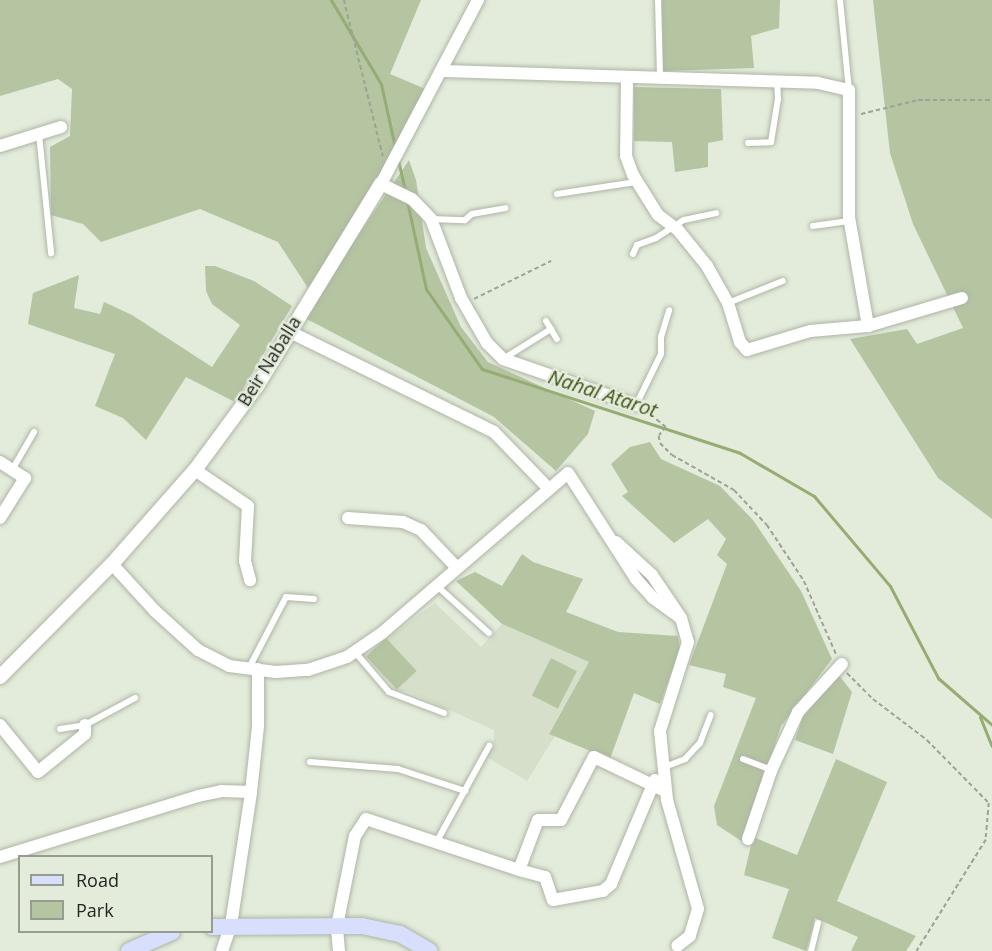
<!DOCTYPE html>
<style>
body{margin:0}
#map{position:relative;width:992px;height:951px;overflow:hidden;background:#e3ebda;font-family:"Open Sans",sans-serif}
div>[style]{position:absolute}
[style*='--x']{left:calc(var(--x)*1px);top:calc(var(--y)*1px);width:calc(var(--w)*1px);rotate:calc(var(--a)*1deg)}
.built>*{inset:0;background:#d5dfc9}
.green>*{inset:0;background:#b5c4a1;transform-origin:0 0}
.stream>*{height:3px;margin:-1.5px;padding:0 1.5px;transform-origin:1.5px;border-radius:1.5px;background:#95ac73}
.path>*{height:1.5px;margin-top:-0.75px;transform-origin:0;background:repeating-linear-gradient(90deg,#9ca295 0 4.5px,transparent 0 7.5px)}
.roads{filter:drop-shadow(0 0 2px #aeb5a5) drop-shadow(0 0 2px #aeb5a5)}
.service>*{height:6px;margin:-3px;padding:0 3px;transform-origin:3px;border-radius:3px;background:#fff}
.minor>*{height:12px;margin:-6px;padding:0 6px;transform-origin:6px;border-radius:6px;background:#fff}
.tertiary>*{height:14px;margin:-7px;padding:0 7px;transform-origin:7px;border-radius:7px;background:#fff}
.secondary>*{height:16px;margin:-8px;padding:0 8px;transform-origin:8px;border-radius:8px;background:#d8dffc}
span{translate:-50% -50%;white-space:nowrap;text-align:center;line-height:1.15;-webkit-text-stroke:5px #e3ebda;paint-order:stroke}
.street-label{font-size:18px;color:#232620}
.water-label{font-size:20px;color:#3f5417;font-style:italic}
.legend{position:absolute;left:18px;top:855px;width:195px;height:78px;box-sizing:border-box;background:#e3ebda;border:2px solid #969c90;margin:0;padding:8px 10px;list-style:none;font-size:18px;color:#232620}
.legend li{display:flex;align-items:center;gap:12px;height:30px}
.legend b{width:30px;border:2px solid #969c90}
</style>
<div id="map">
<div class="built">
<i style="clip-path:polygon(435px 603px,481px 647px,502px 624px,589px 662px,549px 733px,555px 736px,527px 781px,487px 757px,494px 746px,494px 730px,407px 691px,396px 691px,364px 655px)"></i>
</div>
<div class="green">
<i style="clip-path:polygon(0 0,421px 0,390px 74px,428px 90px,404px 137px,308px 288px,278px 242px,200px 209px,101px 242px,83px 224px,51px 215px,50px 147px,70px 136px,72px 89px,58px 79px,0 96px)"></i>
<i style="clip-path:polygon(662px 0,780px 0,779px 28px,751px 36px,754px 68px,663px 71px)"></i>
<i style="clip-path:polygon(873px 0,992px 0,992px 519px,938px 478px,850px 339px,907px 329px,917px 344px,963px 328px,913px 224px,890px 153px)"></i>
<i style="clip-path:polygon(634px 87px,721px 89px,723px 140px,708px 143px,708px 167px,675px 172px,672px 142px,634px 141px)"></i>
<i style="clip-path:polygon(409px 160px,416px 180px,426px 248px,461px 327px,488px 362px,595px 411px,588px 434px,556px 471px,494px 417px,303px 317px)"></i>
<i style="clip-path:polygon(205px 266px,215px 266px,254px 281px,292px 306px,235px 402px,186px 377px,146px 440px,123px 418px,95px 406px,115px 354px,28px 324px,33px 293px,79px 275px,74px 308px,100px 314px,104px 302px,132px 315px,212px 367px,240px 325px,212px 304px,206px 291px)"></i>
<i style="clip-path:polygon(650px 442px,661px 459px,720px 486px,753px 520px,801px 591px,832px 659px,781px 726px,743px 842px,717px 825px,714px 806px,756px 698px,723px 687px,726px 674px,689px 665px,727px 564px,717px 555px,726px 539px,708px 519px,674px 543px,622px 496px,628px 492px,611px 464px,630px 447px)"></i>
<i style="clip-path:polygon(522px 554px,533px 562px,583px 579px,566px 612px,618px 632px,678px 636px,680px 649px,660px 704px,634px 693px,610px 759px,549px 734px,589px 662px,502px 624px,456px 581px,475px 572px,502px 586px)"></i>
<i style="left:386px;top:638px;width:45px;height:27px;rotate:47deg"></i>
<i style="left:551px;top:658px;width:29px;height:42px;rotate:27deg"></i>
<i style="clip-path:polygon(838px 674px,852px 692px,833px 754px,795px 740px,803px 717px)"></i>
<i style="clip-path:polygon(836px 759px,887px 782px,837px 901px,916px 936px,906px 951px,851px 951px,858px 937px,815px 918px,806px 951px,772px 938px,789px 889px,744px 875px,753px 837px,797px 855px)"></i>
</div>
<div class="stream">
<i style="--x:331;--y:0;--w:98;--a:59.2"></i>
<i style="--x:381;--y:84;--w:65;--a:77.5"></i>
<i style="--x:398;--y:160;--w:32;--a:77"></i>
<i style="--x:407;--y:201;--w:90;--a:77.8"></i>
<i style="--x:426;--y:289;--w:98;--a:55"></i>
<i style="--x:482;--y:369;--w:271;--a:18"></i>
<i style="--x:740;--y:453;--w:86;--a:30.2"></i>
<i style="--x:814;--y:496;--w:118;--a:49.8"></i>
<i style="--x:890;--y:586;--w:104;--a:62.4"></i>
<i style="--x:938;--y:678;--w:72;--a:41"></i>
<i style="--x:980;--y:717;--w:31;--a:68"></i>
</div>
<div class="path">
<i style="--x:344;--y:0;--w:161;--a:76"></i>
<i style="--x:861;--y:114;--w:59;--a:-13.8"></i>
<i style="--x:918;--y:100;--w:74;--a:0"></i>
<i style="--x:474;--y:299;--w:86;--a:-26.3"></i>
<i style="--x:645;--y:410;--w:27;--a:39"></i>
<i style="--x:666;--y:427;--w:11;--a:128"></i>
<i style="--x:659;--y:436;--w:7;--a:82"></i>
<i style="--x:660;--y:443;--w:17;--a:45"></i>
<i style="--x:672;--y:455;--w:71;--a:29.4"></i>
<i style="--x:734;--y:490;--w:48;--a:46.7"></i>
<i style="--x:767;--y:525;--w:67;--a:56.5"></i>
<i style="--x:804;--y:581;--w:82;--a:66.3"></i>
<i style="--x:847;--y:673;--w:37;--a:45"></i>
<i style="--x:873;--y:699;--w:68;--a:37.2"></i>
<i style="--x:927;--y:740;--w:88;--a:45.5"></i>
<i style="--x:989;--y:803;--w:37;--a:95"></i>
<i style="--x:986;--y:840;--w:131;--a:121.9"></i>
</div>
<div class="roads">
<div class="service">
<i style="--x:658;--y:0;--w:77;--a:88.5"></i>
<i style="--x:840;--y:0;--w:90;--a:84.3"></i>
<i style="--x:39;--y:134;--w:120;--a:84.2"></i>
<i style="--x:748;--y:143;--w:23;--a:-2"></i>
<i style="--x:771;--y:142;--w:44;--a:-80.8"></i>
<i style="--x:778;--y:99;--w:17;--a:-93"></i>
<i style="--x:557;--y:194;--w:80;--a:-8.6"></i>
<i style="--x:431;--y:219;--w:34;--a:2"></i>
<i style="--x:465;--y:220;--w:9;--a:-41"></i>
<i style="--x:472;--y:214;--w:34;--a:-10"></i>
<i style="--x:813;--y:226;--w:36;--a:-8"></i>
<i style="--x:633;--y:254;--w:10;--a:-66"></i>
<i style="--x:637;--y:245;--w:20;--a:-20"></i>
<i style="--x:656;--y:238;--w:33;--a:-33"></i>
<i style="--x:684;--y:220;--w:33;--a:-12"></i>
<i style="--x:728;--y:303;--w:59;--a:-21.8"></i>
<i style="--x:546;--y:321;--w:21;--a:59"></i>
<i style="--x:503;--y:359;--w:57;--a:-32"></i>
<i style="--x:636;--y:405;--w:57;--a:-63.9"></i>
<i style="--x:661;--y:354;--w:17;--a:-90"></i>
<i style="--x:661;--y:337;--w:28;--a:-73"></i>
<i style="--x:12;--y:470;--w:44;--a:-59.9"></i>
<i style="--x:437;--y:586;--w:70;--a:42.1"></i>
<i style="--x:355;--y:652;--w:52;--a:49.6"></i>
<i style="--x:389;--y:692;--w:59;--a:20.9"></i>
<i style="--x:249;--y:668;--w:80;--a:-62.5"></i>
<i style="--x:286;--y:597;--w:28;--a:4"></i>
<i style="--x:60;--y:729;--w:25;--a:-9"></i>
<i style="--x:85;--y:725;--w:57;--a:-28.4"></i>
<i style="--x:743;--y:759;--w:30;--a:21"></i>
<i style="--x:310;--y:762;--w:88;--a:4.5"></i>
<i style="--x:398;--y:769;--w:71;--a:18.2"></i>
<i style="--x:662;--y:768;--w:25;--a:-21"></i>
<i style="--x:685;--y:759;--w:22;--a:-47"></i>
<i style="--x:700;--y:743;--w:30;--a:-69"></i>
<i style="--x:436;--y:843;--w:111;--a:-61.3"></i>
<i style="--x:811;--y:951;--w:29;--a:-76"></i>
</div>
<div class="minor">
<i style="--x:478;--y:0;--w:208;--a:117.8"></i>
<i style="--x:381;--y:184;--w:34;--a:26"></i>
<i style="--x:412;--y:199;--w:28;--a:46"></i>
<i style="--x:431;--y:219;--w:85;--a:69.2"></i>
<i style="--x:461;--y:298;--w:52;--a:60"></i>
<i style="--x:487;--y:343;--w:23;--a:45"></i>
<i style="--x:503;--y:359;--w:141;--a:19.1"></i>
<i style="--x:444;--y:71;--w:374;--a:1.8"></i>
<i style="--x:818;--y:83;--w:32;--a:13"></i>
<i style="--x:849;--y:90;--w:127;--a:90"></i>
<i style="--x:849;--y:217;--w:111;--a:80.1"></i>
<i style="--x:627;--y:79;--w:77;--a:90.7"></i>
<i style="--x:626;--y:156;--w:20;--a:70"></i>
<i style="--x:633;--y:175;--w:47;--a:58"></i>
<i style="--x:658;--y:215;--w:25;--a:37"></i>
<i style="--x:678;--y:230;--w:46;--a:51.1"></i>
<i style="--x:707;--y:266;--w:43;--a:60.4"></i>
<i style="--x:728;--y:303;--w:41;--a:72.9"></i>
<i style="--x:740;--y:342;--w:11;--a:49"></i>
<i style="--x:747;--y:350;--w:66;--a:-16.8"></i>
<i style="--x:810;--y:331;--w:58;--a:-4.9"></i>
<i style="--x:868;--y:326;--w:98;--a:-16.6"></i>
<i style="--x:0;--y:146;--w:64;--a:-17.3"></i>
<i style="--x:288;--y:331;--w:229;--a:26.1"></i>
<i style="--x:494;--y:432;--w:79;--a:46"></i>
<i style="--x:0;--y:462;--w:30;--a:33"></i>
<i style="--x:25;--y:478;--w:47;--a:122"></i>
<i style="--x:195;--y:470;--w:64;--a:34.2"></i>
<i style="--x:248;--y:506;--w:55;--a:93.1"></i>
<i style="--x:245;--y:561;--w:20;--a:75"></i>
<i style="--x:348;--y:518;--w:55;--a:4.2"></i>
<i style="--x:403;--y:522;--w:20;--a:24"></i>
<i style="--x:421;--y:530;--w:52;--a:46.5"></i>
<i style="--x:616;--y:542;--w:49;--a:42.5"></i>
<i style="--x:652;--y:575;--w:52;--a:56"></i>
<i style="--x:681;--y:618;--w:25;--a:74"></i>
<i style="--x:688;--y:642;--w:93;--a:107.5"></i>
<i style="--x:660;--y:731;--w:69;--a:84.2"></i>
<i style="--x:667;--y:800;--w:113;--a:74.1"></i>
<i style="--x:698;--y:909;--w:28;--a:107"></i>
<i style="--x:690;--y:936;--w:16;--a:142"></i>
<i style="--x:112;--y:564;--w:64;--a:47.5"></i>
<i style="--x:155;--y:611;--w:58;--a:42.2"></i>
<i style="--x:198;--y:650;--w:35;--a:27"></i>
<i style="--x:229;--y:666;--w:47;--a:7.3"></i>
<i style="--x:276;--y:672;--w:32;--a:-4"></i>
<i style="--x:308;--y:670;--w:41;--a:-18.4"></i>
<i style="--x:347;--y:657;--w:42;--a:-34.4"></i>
<i style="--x:382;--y:633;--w:245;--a:-40.7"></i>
<i style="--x:568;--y:473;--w:126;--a:57.3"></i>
<i style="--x:636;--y:579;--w:25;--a:48"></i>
<i style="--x:653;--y:598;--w:34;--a:36"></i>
<i style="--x:0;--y:725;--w:60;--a:51"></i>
<i style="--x:38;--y:772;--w:60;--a:-39"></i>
<i style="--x:85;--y:734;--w:9;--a:-90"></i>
<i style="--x:748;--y:839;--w:72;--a:-71.3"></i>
<i style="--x:771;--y:771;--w:65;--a:-65.4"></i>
<i style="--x:798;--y:712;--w:65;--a:-47.5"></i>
<i style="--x:0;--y:857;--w:207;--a:-17.1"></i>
<i style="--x:198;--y:796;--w:24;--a:-12"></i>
<i style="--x:221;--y:791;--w:30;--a:2"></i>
<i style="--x:519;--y:870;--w:27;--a:15"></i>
<i style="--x:545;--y:877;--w:24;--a:71"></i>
<i style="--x:553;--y:900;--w:51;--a:-10.2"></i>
<i style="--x:603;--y:891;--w:11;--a:-41"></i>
<i style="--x:611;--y:884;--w:113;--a:-67.1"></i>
<i style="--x:222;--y:951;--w:28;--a:-71"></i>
<i style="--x:231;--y:925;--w:134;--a:-81.4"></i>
<i style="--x:251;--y:792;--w:66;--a:-83.9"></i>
<i style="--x:258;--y:726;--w:57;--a:-90"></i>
<i style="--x:339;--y:951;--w:25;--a:-95"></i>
<i style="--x:337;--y:926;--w:92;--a:-78.7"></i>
<i style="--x:355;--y:836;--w:20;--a:-57"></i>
<i style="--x:366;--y:819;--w:161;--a:18.4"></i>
<i style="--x:519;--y:870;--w:53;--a:-69.2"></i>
<i style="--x:538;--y:820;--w:23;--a:0"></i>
<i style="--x:561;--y:820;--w:71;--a:-62.4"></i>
<i style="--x:594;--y:757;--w:79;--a:25.6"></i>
</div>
<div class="tertiary">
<i style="--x:0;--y:677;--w:159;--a:-45.3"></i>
<i style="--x:112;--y:564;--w:125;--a:-48.6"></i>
<i style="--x:195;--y:470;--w:104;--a:-53.6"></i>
<i style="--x:257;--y:386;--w:237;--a:-58.5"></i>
</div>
<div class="secondary">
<i style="--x:212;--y:927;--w:150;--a:-0.4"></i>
<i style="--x:362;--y:926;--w:39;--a:12"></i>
<i style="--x:400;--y:934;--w:34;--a:30"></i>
<i style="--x:129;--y:951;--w:47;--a:-23.8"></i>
</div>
</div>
<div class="street-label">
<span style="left:269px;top:361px;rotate:-58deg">Beir Naballa</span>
</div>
<div class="water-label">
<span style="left:603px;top:393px;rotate:18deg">Nahal Atarot</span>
</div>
<ul class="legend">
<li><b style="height:8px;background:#d8dffc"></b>Road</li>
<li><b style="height:16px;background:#b5c4a1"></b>Park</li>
</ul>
</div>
